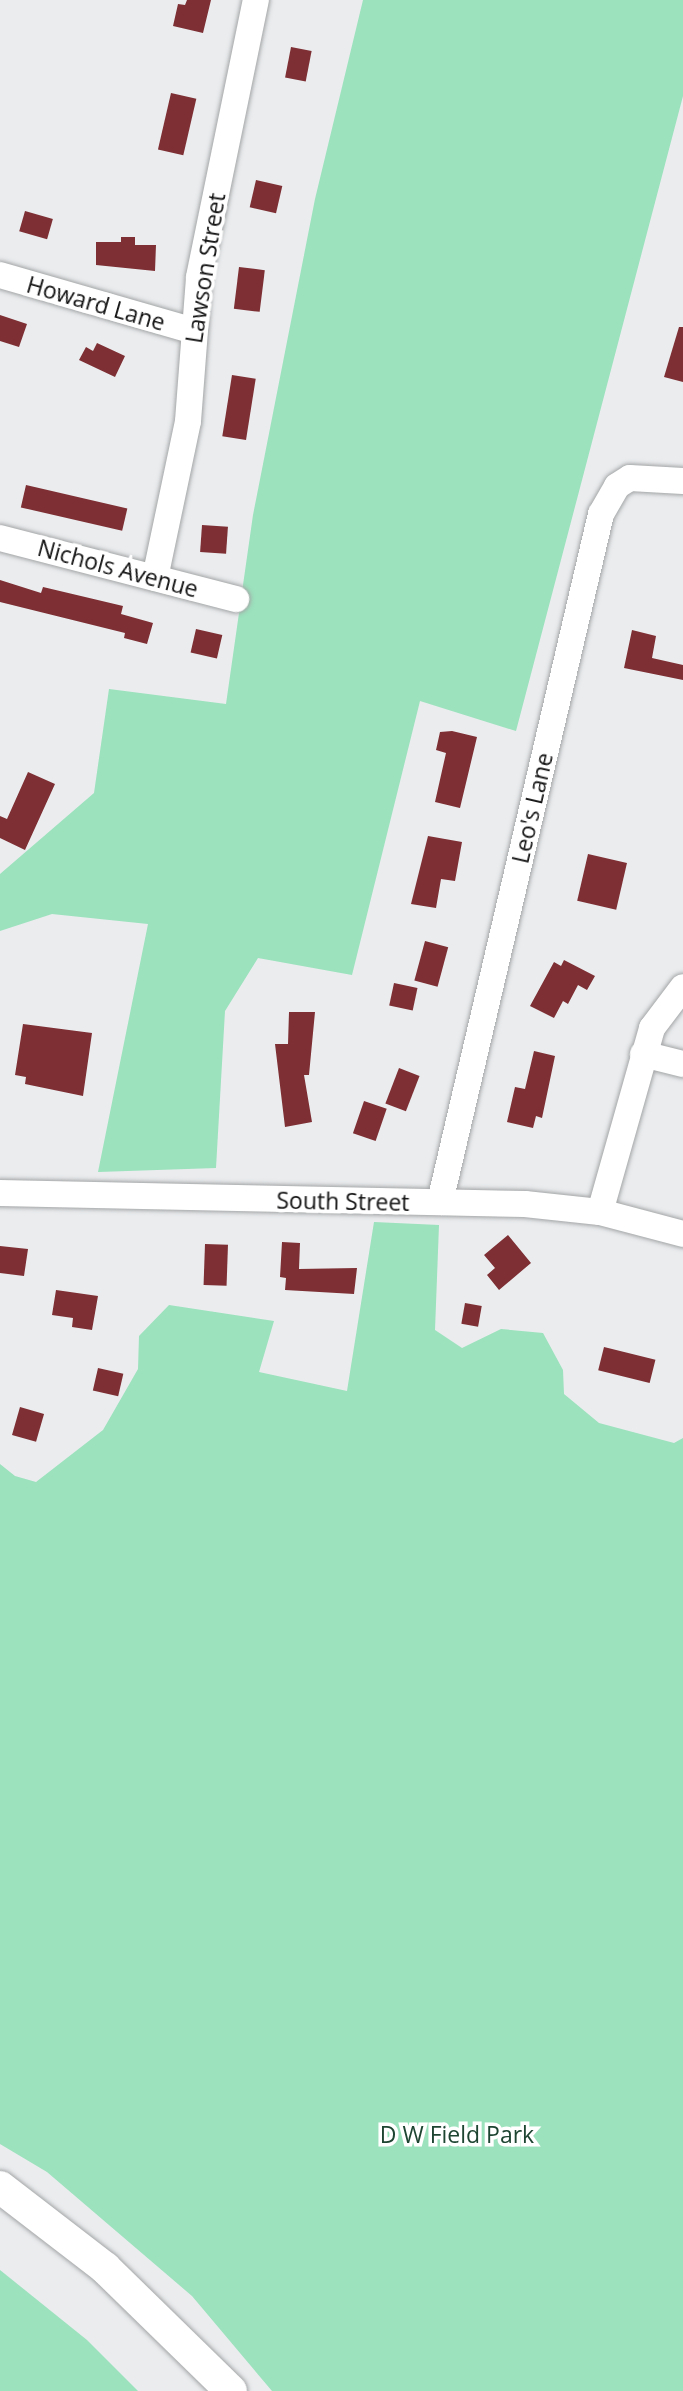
<!DOCTYPE html>
<style>
body{margin:0}
#map{position:relative;width:683px;height:2391px;overflow:hidden;background:#eaecee;font-family:"Open Sans",sans-serif}
div>[style]{position:absolute}
[style*='--x']{left:calc(var(--x)*1px);top:calc(var(--y)*1px);width:calc(var(--w)*1px);rotate:calc(var(--a)*1deg)}
.green>*{inset:0;background:#9be2bd}
.building>*{inset:0;background:#7d2f33;transform-origin:0 0}
.roads{filter:drop-shadow(0 0 2px #a3a5a6) drop-shadow(0 0 2px #a3a5a6)}
.minor>*{height:26px;margin:-13px;padding:0 13px;transform-origin:13px;border-radius:13px;background:#fff}
.major>*{height:32px;margin:-16px;padding:0 16px;transform-origin:16px;border-radius:16px;background:#fff}
span{translate:-50% -50%;white-space:nowrap;text-align:center;line-height:1.15;-webkit-text-stroke:7px #fff;paint-order:stroke}
.street-label{font-size:23px;color:#111112}
.park-label{font-size:23px;color:#1e4532}
</style>
<div id="map">
<div class="green">
<i style="clip-path:polygon(363px 0,683px 0,683px 96px,516px 731px,420px 701px,352px 975px,258px 958px,225px 1011px,216px 1168px,98px 1172px,148px 924px,52px 914px,0 931px,0 874px,94px 793px,109px 689px,226px 704px,253px 515px,315px 199px)"></i>
<i style="clip-path:polygon(374px 1222px,439px 1225px,435px 1330px,462px 1348px,501px 1329px,543px 1333px,563px 1370px,564px 1394px,599px 1423px,674px 1443px,683px 1438px,683px 2391px,272px 2391px,192px 2296px,47px 2172px,0 2144px,0 1464px,15px 1476px,36px 1482px,103px 1430px,138px 1369px,139px 1336px,169px 1305px,274px 1321px,259px 1372px,347px 1391px)"></i>
<i style="clip-path:polygon(0 2270px,87px 2340px,138px 2391px,0 2391px)"></i>
</div>
<div class="building">
<i style="clip-path:polygon(187px 0,211px 0,203px 33px,173px 26px,178px 4px,185px 5px)"></i>
<i style="left:291px;top:47px;width:21px;height:31px;rotate:11deg"></i>
<i style="left:171px;top:93px;width:26px;height:58px;rotate:13deg"></i>
<i style="left:256px;top:180px;width:27px;height:28px;rotate:13deg"></i>
<i style="left:25px;top:211px;width:29px;height:21px;rotate:16deg"></i>
<i style="clip-path:polygon(121px 237px,135px 237px,135px 245px,156px 245px,155px 271px,96px 265px,96px 242px,121px 242px)"></i>
<i style="left:239px;top:267px;width:26px;height:42px;rotate:7deg"></i>
<i style="clip-path:polygon(0 315px,27px 324px,19px 347px,0 341px)"></i>
<i style="clip-path:polygon(679px 327px,683px 327px,683px 382px,664px 377px)"></i>
<i style="clip-path:polygon(97px 343px,125px 356px,115px 377px,79px 360px,86px 347px,93px 351px)"></i>
<i style="left:232px;top:375px;width:24px;height:62px;rotate:9deg"></i>
<i style="left:26px;top:485px;width:104px;height:23px;rotate:13deg"></i>
<i style="left:202px;top:525px;width:26px;height:27px;rotate:4deg"></i>
<i style="clip-path:polygon(0 580px,41px 593px,43px 587px,123px 606px,121px 614px,153px 623px,147px 644px,124px 638px,125px 633px,0 602px)"></i>
<i style="left:196px;top:629px;width:27px;height:24px;rotate:13deg"></i>
<i style="clip-path:polygon(632px 630px,656px 636px,652px 658px,683px 665px,683px 680px,624px 668px)"></i>
<i style="clip-path:polygon(452px 731px,477px 737px,460px 808px,435px 802px,446px 753px,436px 750px,440px 732px)"></i>
<i style="clip-path:polygon(28px 772px,55px 784px,25px 850px,0 838px,0 816px,7px 819px)"></i>
<i style="clip-path:polygon(428px 836px,462px 842px,455px 881px,441px 879px,436px 908px,411px 904px)"></i>
<i style="left:588px;top:854px;width:40px;height:48px;rotate:13deg"></i>
<i style="left:425px;top:941px;width:24px;height:41px;rotate:15deg"></i>
<i style="clip-path:polygon(564px 960px,595px 976px,587px 990px,578px 985px,568px 1004px,563px 1001px,554px 1018px,530px 1006px,554px 962px,561px 966px)"></i>
<i style="left:394px;top:983px;width:24px;height:23px;rotate:12deg"></i>
<i style="clip-path:polygon(289px 1012px,315px 1012px,309px 1075px,304px 1075px,312px 1122px,285px 1127px,275px 1044px,288px 1044px)"></i>
<i style="clip-path:polygon(23px 1024px,92px 1033px,83px 1096px,25px 1084px,26px 1077px,15px 1075px)"></i>
<i style="clip-path:polygon(534px 1051px,555px 1056px,542px 1118px,536px 1116px,533px 1128px,507px 1122px,515px 1087px,525px 1089px)"></i>
<i style="left:399px;top:1068px;width:22px;height:38px;rotate:21deg"></i>
<i style="left:364px;top:1101px;width:24px;height:34px;rotate:19deg"></i>
<i style="clip-path:polygon(508px 1235px,531px 1263px,499px 1290px,487px 1275px,495px 1268px,484px 1255px)"></i>
<i style="clip-path:polygon(282px 1242px,300px 1243px,299px 1269px,357px 1268px,354px 1294px,285px 1290px,286px 1278px,280px 1277px)"></i>
<i style="left:205px;top:1244px;width:23px;height:41px;rotate:2deg"></i>
<i style="clip-path:polygon(0 1246px,28px 1249px,24px 1276px,0 1273px)"></i>
<i style="clip-path:polygon(56px 1290px,98px 1296px,92px 1330px,72px 1327px,73px 1318px,52px 1315px)"></i>
<i style="left:465px;top:1303px;width:17px;height:21px;rotate:10deg"></i>
<i style="left:604px;top:1347px;width:53px;height:24px;rotate:14deg"></i>
<i style="left:98px;top:1368px;width:26px;height:23px;rotate:13deg"></i>
<i style="left:20px;top:1407px;width:25px;height:29px;rotate:16deg"></i>
</div>
<div class="roads">
<div class="minor">
<i style="--x:0;--y:275;--w:199;--a:16.1"></i>
<i style="--x:0;--y:538;--w:244;--a:14.5"></i>
<i style="--x:155;--y:578;--w:160;--a:-78.1"></i>
<i style="--x:188;--y:421;--w:144;--a:-85.6"></i>
<i style="--x:199;--y:277;--w:283;--a:-78.4"></i>
<i style="--x:643;--y:1054;--w:41;--a:14"></i>
<i style="--x:0;--y:1193;--w:525;--a:1.2"></i>
<i style="--x:525;--y:1204;--w:75;--a:6.1"></i>
<i style="--x:600;--y:1212;--w:86;--a:14.8"></i>
<i style="--x:440;--y:1202;--w:707;--a:-76.83"></i>
<i style="--x:601;--y:514;--w:32;--a:-60"></i>
<i style="--x:617;--y:486;--w:15;--a:-32"></i>
<i style="--x:630;--y:478;--w:53;--a:3.2"></i>
<i style="--x:600;--y:1212;--w:191;--a:-74.2"></i>
<i style="--x:652;--y:1028;--w:51;--a:-52.9"></i>
</div>
<div class="major">
<i style="--x:0;--y:2187;--w:133;--a:37.6"></i>
<i style="--x:105;--y:2268;--w:176;--a:44.3"></i>
</div>
</div>
<div class="street-label">
<span style="left:205px;top:268px;rotate:-81deg">Lawson Street</span>
<span style="left:96px;top:303px;rotate:16deg">Howard Lane</span>
<span style="left:118px;top:568px;rotate:15deg">Nichols Avenue</span>
<span style="left:532px;top:808px;rotate:-77deg">Leo's Lane</span>
<span style="left:343px;top:1201px;rotate:1deg">South Street</span>
</div>
<div class="park-label">
<span style="left:457px;top:2134px">D W Field Park</span>
</div>
</div>
